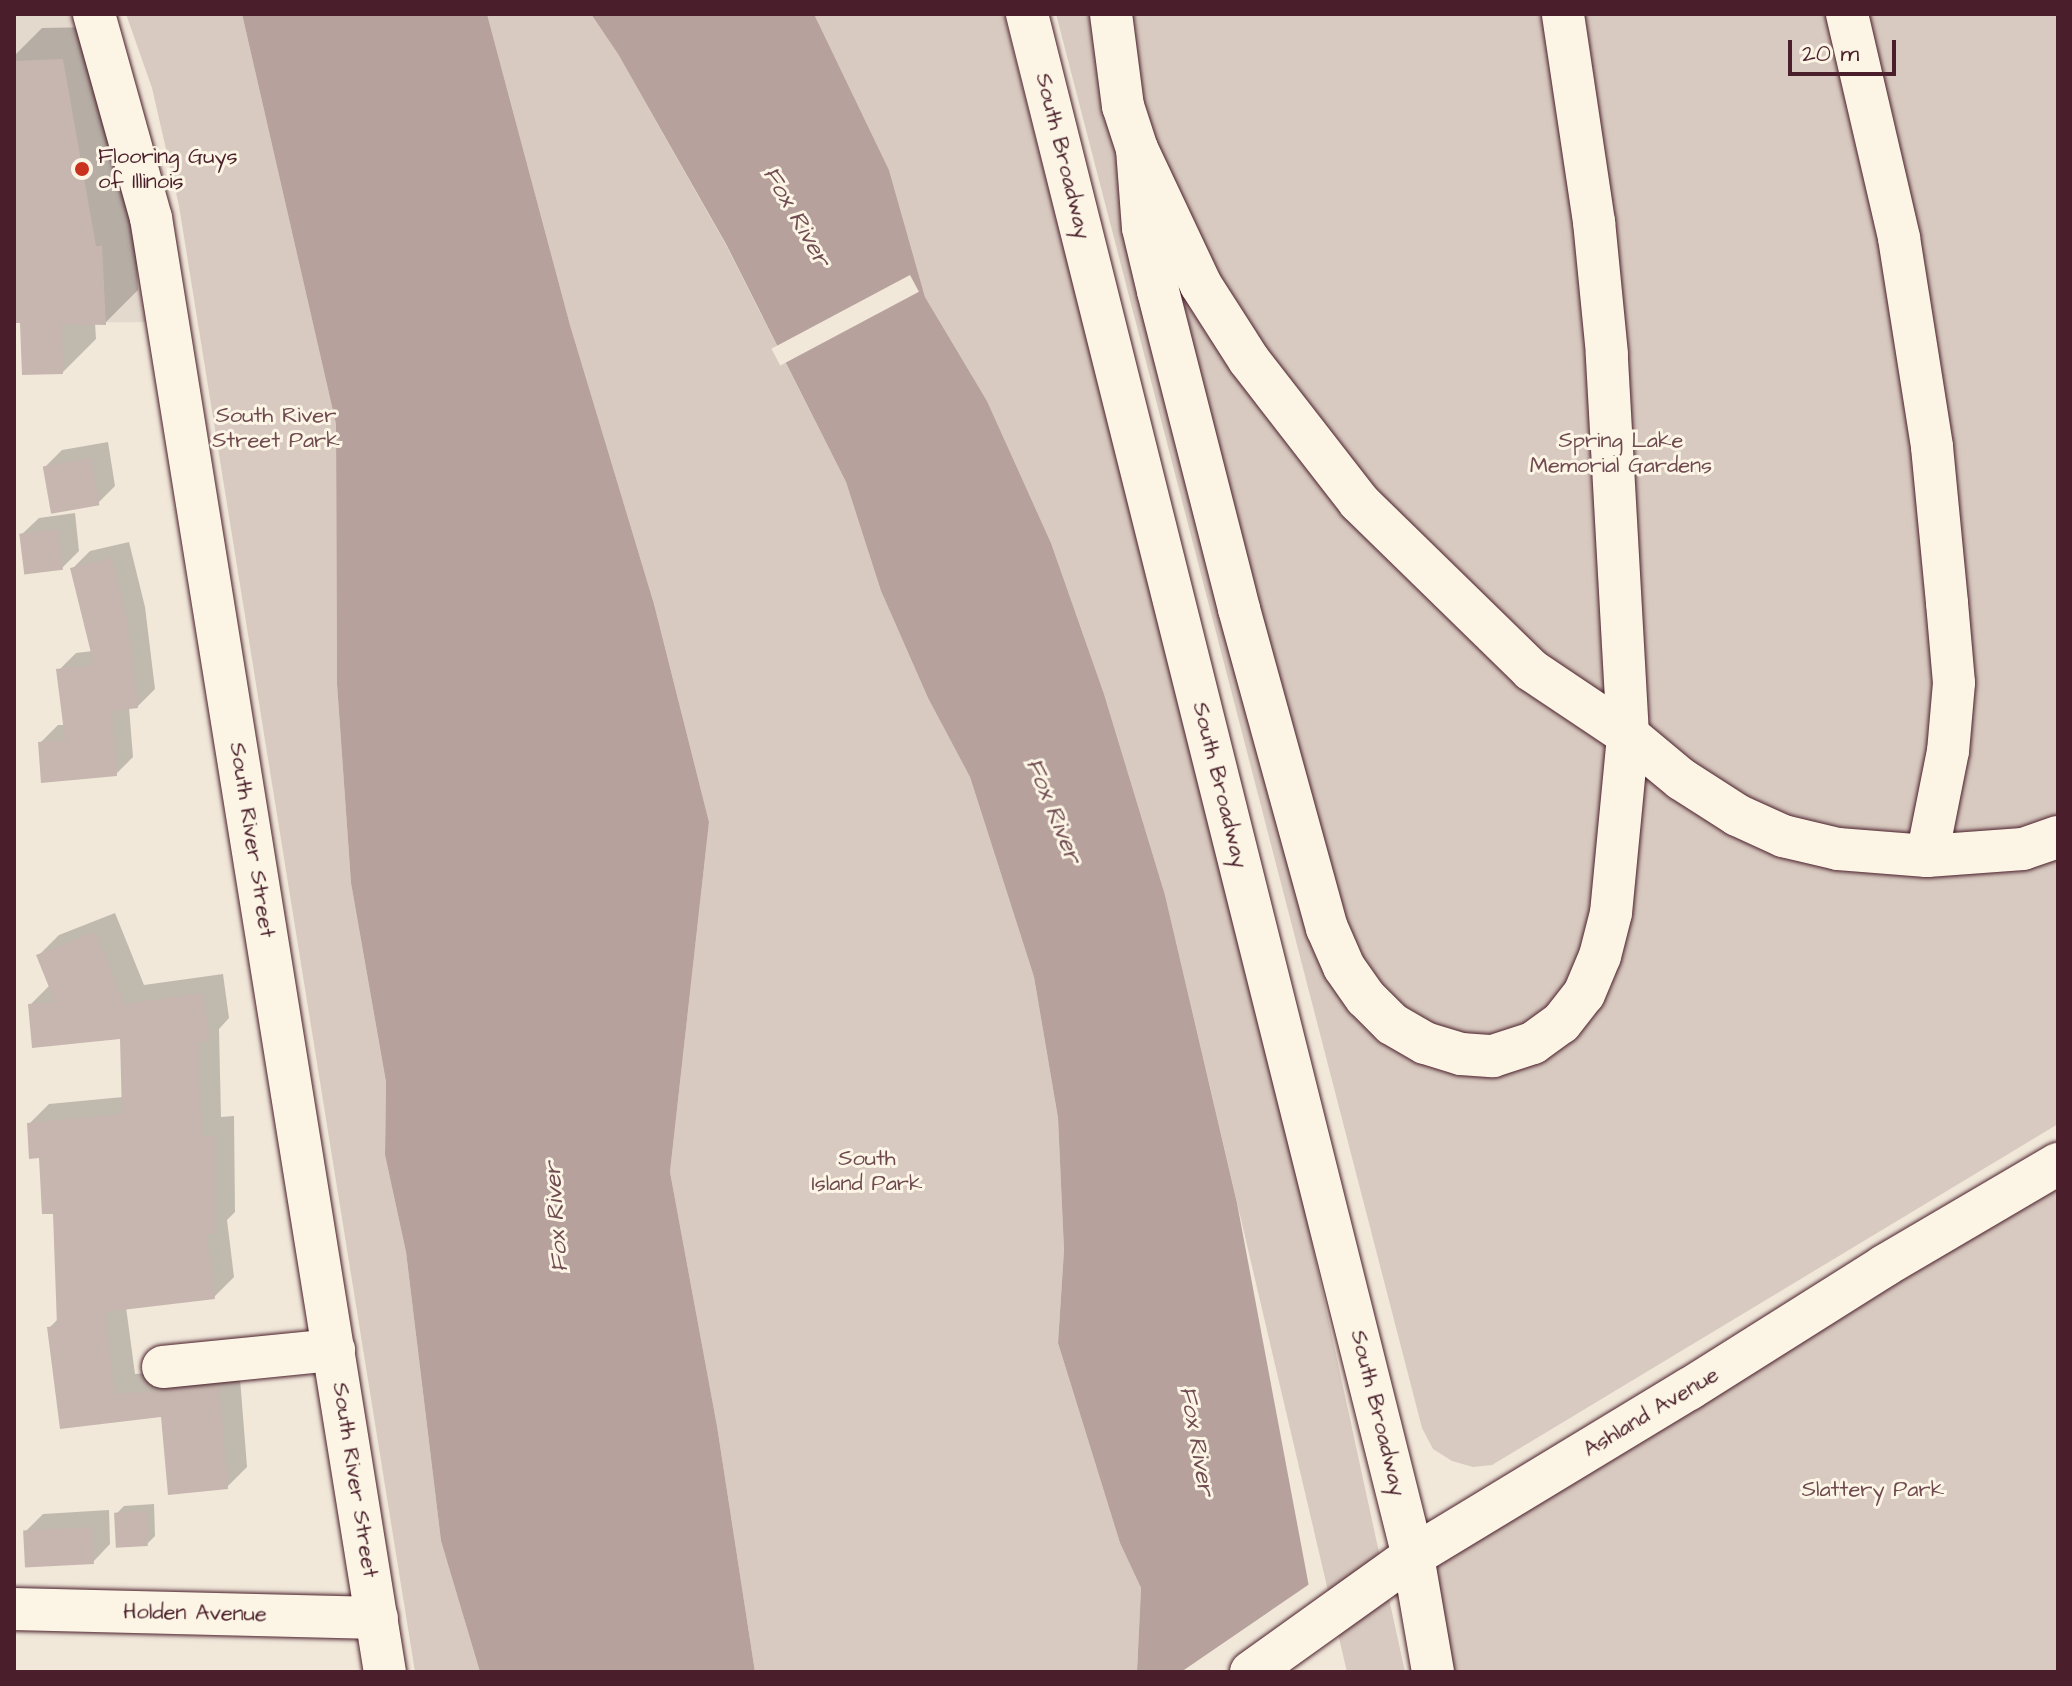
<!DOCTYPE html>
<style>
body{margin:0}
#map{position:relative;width:2072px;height:1686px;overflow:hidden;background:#f1e8da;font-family:"Architects Daughter",sans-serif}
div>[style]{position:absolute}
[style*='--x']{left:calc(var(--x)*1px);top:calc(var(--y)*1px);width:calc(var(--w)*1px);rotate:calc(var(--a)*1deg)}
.built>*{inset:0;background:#e4d9cd}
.green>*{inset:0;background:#d8cac0}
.water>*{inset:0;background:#b6a19c}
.pier>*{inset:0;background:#f1e8da;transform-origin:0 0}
.shadow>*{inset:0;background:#0003}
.building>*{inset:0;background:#c7b6af;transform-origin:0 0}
.roads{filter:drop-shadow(0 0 2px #4a1f2b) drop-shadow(0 0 2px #4a1f2b)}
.minor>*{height:42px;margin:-21px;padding:0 21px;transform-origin:21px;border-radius:21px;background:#fcf5e5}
.dots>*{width:22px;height:22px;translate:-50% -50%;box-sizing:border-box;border:4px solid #fcf5e5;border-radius:50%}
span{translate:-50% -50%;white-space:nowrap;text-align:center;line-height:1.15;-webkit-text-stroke:6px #fcf5e5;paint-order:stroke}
.poi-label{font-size:22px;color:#4a1f2b}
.left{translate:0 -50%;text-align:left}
.street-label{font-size:22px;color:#4a1f2b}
.park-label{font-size:22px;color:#6e4a50}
.water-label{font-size:24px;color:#704c53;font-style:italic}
.frame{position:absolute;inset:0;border:16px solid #4a1f2b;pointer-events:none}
.scale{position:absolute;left:1788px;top:40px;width:108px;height:36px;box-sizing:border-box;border:4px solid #4a1f2b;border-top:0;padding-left:10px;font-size:24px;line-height:28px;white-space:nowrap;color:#4a1f2b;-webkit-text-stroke:6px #fcf5e5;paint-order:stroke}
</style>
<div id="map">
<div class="built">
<i style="clip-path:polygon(14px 14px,88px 14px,162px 322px,14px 323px)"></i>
</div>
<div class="green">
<i style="clip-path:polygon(126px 14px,242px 14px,336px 424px,337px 684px,351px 883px,386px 1082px,385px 1155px,406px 1252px,441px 1541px,480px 1672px,415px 1672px,179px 206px,152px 88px)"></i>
<i style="clip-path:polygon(487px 14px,591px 14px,618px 54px,726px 245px,846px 482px,881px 591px,928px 698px,970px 777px,1034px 977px,1058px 1118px,1064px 1250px,1058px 1343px,1120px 1543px,1141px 1588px,1137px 1672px,755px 1672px,717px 1426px,670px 1172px,709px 822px,654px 604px,570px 325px)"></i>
<i style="clip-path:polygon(814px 14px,1004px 14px,1279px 1092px,1405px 1672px,1347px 1672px,1165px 895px,1104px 694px,1051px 543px,987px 401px,925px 297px,889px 170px)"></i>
<i style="clip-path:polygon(1056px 14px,2058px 14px,2058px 1124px,1492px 1465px,1473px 1467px,1452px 1461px,1433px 1449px,1422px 1428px)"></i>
<i style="clip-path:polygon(2058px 1165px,2058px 1672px,1433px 1672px,1413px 1556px)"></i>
</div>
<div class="water">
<i style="clip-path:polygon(242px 14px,487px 14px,570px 325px,654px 604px,709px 822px,670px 1172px,717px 1426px,755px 1672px,480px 1672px,441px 1541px,406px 1252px,385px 1155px,386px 1082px,351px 883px,337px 684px,336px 424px)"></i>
<i style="clip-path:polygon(591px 14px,814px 14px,889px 170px,925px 297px,987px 401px,1051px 543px,1104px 694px,1165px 895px,1237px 1203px,1325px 1672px,1137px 1672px,1141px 1588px,1120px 1543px,1058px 1343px,1064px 1250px,1058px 1118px,1034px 977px,970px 777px,928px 698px,881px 591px,846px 482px,726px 244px,618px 54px)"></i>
</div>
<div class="pier">
<i style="left:910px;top:275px;width:19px;height:157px;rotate:62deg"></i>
<i style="clip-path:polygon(1311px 1583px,1326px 1672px,1181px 1672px)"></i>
</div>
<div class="shadow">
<i style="clip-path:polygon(95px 27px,134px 213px,138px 290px,105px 323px,95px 322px,96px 339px,63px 372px,22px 321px,14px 261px,14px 56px,42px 28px)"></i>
<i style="clip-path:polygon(108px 442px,115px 486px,98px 503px,45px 467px,62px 450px)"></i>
<i style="clip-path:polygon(75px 513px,79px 551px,62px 568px,21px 535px,39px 518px)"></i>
<i style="clip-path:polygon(129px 542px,145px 607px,155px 689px,138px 706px,129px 707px,133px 757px,116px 774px,40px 743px,58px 725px,65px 725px,59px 670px,76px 653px,93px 651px,73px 568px,90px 551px)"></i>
<i style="clip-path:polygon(115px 913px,144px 985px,223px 974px,229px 1018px,219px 1029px,221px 1117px,234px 1116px,235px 1212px,227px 1220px,234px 1277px,214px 1297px,126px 1307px,135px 1374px,239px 1366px,247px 1467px,227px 1487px,163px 1414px,61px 1427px,49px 1328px,59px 1318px,55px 1212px,29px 1124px,49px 1104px,123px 1097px,122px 1037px,30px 1005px,51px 984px,39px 955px,59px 935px)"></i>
<i style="clip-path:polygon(154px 1504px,155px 1536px,147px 1544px,116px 1514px,124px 1506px)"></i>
<i style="clip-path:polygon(109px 1510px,110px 1544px,93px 1562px,26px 1531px,43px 1514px)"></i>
</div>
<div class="building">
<i style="clip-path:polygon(63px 59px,96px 246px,102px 246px,106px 325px,62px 324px,63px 374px,22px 375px,20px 323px,15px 323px,14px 303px,14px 61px)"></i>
<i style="left:91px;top:458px;width:48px;height:49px;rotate:80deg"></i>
<i style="left:58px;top:529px;width:41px;height:39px;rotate:83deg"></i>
<i style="clip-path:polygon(112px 558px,128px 625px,138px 708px,112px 711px,117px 776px,41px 783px,38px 742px,65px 740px,56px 669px,94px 665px,70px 568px)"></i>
<i style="clip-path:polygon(95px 932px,124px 1004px,203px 993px,210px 1040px,199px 1042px,201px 1136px,215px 1136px,216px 1234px,207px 1234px,215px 1299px,105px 1312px,115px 1394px,219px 1386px,228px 1489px,168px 1495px,161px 1417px,60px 1429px,47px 1327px,57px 1326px,53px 1214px,42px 1214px,39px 1158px,29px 1159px,27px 1123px,122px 1114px,120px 1039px,32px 1048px,28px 1004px,55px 1002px,36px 955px)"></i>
<i style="left:146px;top:1511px;width:35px;height:32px;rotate:87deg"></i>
<i style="left:92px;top:1527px;width:37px;height:69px;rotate:87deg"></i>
</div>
<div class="roads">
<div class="minor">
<i style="--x:94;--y:14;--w:212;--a:74.4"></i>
<i style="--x:151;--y:218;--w:1473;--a:80.86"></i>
<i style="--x:1027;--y:14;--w:1590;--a:75.95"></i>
<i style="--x:1413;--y:1556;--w:118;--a:80.2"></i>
<i style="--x:1111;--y:14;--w:93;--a:82.6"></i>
<i style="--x:1123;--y:106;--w:45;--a:72"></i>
<i style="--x:1137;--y:149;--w:150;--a:64.8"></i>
<i style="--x:1201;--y:285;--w:89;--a:57.4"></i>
<i style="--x:1249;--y:360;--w:180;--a:52.2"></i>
<i style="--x:1359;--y:502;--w:240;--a:44.3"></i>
<i style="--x:1531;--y:670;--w:117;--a:33.8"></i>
<i style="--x:1628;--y:735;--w:69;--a:39.7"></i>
<i style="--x:1681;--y:779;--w:67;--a:32.7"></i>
<i style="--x:1737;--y:815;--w:51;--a:24.5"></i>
<i style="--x:1783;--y:836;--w:57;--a:13.3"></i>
<i style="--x:1838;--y:849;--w:89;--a:4.5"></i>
<i style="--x:1927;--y:856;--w:96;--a:-4.2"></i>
<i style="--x:2023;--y:849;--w:37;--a:-19"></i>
<i style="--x:1847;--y:14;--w:230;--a:76.9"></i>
<i style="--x:1899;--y:238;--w:212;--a:81"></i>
<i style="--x:1932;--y:447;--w:157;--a:84.5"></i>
<i style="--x:1947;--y:603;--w:80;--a:85"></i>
<i style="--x:1954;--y:683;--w:68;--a:95"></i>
<i style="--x:1948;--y:751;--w:107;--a:101.3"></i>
<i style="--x:1137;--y:149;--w:79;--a:85.7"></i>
<i style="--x:1143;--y:228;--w:65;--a:76.6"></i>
<i style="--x:1158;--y:291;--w:328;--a:75.7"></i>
<i style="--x:1239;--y:609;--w:331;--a:74.6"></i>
<i style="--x:1327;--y:928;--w:43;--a:66.4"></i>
<i style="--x:1344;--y:967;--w:38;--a:55"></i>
<i style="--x:1366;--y:998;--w:37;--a:45"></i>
<i style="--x:1392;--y:1024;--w:38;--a:30"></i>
<i style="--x:1425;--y:1043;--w:38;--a:17"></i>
<i style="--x:1461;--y:1054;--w:32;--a:4"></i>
<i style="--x:1493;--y:1056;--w:42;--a:-18"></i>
<i style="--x:1533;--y:1043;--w:34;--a:-36"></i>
<i style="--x:1561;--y:1023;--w:37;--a:-52"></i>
<i style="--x:1584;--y:994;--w:41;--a:-67.2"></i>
<i style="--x:1600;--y:956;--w:44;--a:-75.7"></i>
<i style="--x:1611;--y:913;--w:179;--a:-84.5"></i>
<i style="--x:1628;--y:735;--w:382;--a:-93.2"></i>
<i style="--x:1607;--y:354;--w:133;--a:-95.6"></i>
<i style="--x:1594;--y:222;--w:210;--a:-98.5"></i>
<i style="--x:163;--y:1367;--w:172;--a:-5.7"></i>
<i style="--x:14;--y:1609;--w:363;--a:1.4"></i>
<i style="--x:1251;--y:1672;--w:199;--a:-35.6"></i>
<i style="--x:1413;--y:1556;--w:323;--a:-31.2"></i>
<i style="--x:1689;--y:1389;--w:231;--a:-32.2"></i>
<i style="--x:1884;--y:1266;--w:202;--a:-30.4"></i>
</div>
</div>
<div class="dots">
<i style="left:82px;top:169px;background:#c8321e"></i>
</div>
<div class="poi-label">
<span class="left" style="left:98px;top:169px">Flooring Guys<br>of Illinois</span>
</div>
<div class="street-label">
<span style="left:1063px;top:156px;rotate:76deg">South Broadway</span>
<span style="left:1220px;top:785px;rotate:76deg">South Broadway</span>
<span style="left:252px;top:840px;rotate:81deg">South River Street</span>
<span style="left:1651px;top:1412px;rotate:-31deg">Ashland Avenue</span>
<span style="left:1378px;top:1413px;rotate:76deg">South Broadway</span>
<span style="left:355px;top:1480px;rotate:81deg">South River Street</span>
<span style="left:195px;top:1613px;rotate:1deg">Holden Avenue</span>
</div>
<div class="park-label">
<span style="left:276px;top:428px">South River<br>Street Park</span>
<span style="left:1621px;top:453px">Spring Lake<br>Memorial Gardens</span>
<span style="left:867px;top:1171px">South<br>Island Park</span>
<span style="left:1873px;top:1490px">Slattery Park</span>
</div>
<div class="water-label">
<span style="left:796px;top:217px;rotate:60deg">Fox River</span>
<span style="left:1053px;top:811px;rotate:68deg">Fox River</span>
<span style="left:557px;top:1217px;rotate:-94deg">Fox River</span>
<span style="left:1196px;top:1441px;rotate:80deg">Fox River</span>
</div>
<div class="frame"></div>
<div class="scale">20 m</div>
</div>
